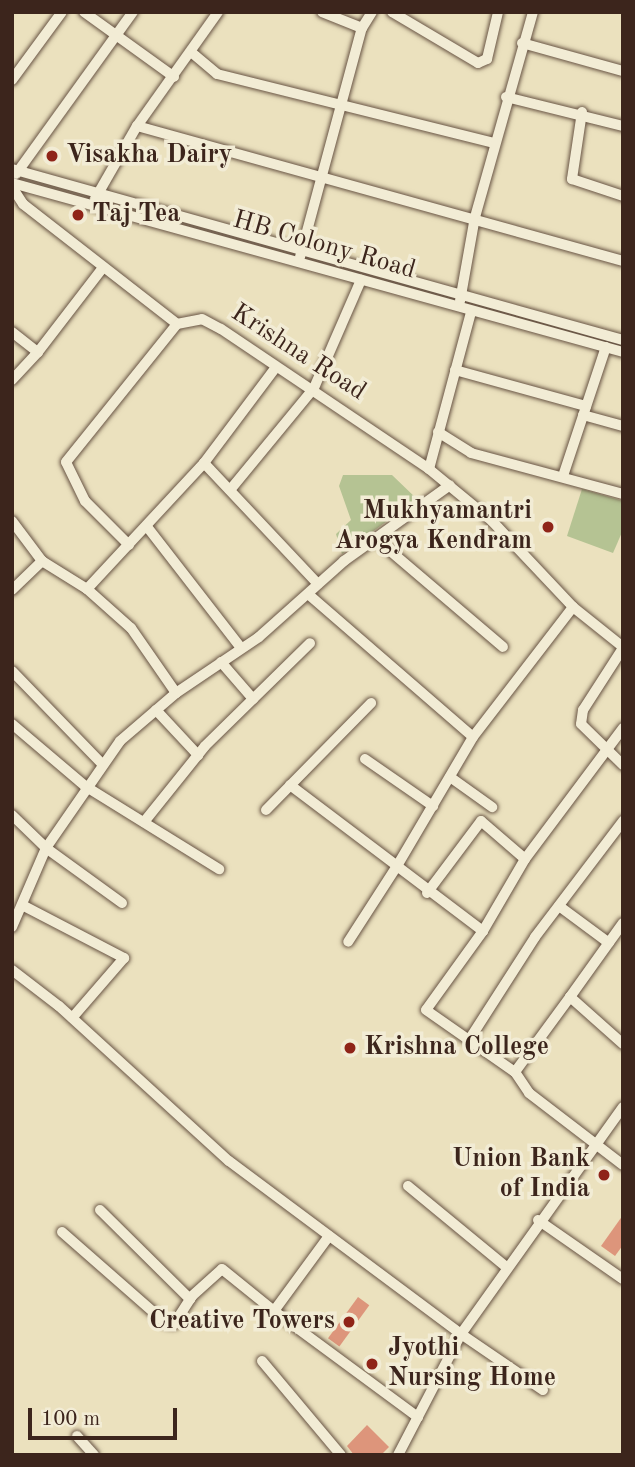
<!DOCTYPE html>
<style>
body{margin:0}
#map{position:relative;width:635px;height:1467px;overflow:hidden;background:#ebe1be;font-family:"Old Standard TT",serif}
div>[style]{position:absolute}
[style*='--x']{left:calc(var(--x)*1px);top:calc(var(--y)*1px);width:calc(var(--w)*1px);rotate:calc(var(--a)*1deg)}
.green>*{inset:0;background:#b5c393}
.building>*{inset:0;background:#dd957b;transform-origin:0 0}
.roads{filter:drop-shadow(0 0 2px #685444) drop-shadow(0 0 2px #685444)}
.minor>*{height:10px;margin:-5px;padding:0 5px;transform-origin:5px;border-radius:5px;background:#f2ecd5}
.dots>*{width:19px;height:19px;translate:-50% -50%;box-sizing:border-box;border:4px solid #f2ecd5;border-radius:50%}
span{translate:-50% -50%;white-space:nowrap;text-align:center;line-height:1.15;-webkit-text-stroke:7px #f2ecd5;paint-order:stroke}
.poi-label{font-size:26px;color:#3c251c;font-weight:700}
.left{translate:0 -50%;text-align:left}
.right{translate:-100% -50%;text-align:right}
.street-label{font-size:26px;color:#3c251c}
.frame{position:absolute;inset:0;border:14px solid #3c251c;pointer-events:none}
.scale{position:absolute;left:28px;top:1408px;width:149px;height:32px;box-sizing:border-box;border:4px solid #3c251c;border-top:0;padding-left:9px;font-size:21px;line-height:24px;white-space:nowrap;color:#3c251c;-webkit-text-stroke:5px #f2ecd5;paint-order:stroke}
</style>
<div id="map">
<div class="green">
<i style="clip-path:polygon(343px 475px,392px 475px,417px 499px,342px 554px,336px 534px,351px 520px,339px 486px)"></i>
<i style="clip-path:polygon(582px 489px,623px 501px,623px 530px,613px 553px,567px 536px)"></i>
</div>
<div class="building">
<i style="clip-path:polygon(623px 1215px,623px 1245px,615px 1256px,601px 1246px)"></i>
<i style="left:358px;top:1297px;width:14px;height:51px;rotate:36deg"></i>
<i style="clip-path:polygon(367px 1425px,389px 1447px,383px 1453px,354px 1455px,347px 1446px)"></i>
</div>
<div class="roads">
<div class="minor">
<i style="--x:84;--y:12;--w:111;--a:35.8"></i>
<i style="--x:392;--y:12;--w:100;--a:30.7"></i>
<i style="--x:478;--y:63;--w:10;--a:-24"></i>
<i style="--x:487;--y:59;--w:48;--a:-76.8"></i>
<i style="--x:362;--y:28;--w:19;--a:-58"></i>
<i style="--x:522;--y:43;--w:105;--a:15.5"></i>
<i style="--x:191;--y:52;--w:34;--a:40"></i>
<i style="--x:217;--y:74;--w:284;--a:14"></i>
<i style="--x:12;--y:80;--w:84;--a:-53.7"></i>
<i style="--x:506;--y:97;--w:121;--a:13.9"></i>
<i style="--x:582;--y:112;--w:68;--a:98.5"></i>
<i style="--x:572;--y:179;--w:54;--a:18.4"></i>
<i style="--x:137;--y:126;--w:504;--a:15.52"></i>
<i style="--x:12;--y:169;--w:634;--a:15.64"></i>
<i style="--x:16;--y:174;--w:200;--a:-54.2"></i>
<i style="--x:12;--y:183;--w:634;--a:15.46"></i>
<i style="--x:12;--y:187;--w:20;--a:57"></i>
<i style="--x:23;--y:204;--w:195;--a:37.9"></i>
<i style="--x:95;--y:199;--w:84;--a:-60.1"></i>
<i style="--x:137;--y:126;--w:140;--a:-54.6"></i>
<i style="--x:300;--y:257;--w:237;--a:-74.9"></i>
<i style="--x:362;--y:28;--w:43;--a:-158.2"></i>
<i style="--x:460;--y:301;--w:85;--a:-79.9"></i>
<i style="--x:475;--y:217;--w:213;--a:-74.2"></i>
<i style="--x:177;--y:324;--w:25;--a:-11"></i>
<i style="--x:202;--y:319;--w:21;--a:28"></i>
<i style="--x:221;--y:329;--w:251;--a:33.9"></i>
<i style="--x:429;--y:469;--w:82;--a:39.5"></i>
<i style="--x:492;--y:521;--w:118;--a:46.7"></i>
<i style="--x:573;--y:607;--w:64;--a:38.7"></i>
<i style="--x:12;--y:332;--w:33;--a:38"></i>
<i style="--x:38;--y:352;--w:38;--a:133"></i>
<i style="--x:38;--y:352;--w:105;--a:-52.4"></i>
<i style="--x:455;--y:370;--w:136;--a:15.4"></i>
<i style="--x:583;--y:415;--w:41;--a:15.4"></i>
<i style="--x:438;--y:432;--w:39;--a:32"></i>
<i style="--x:471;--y:453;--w:157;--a:15.1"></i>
<i style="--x:204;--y:463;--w:166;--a:46.7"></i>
<i style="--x:429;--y:469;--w:163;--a:-75"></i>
<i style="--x:563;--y:476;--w:136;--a:-71.6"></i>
<i style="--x:230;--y:490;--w:132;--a:-50.5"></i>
<i style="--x:314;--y:388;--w:118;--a:-66.5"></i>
<i style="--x:12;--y:521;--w:50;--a:53.1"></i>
<i style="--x:42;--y:561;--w:53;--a:31.9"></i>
<i style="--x:87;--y:589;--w:59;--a:41.6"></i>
<i style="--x:131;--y:628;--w:79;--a:55.3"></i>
<i style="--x:148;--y:528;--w:152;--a:52.2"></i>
<i style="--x:375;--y:538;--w:168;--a:40.4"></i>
<i style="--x:129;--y:545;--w:62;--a:-135"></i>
<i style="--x:85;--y:501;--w:43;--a:-116"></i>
<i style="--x:66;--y:462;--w:177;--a:-51.2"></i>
<i style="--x:87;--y:589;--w:172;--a:-47.1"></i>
<i style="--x:204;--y:463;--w:120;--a:-53.1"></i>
<i style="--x:12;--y:590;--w:42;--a:-44"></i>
<i style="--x:308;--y:594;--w:218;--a:40.9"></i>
<i style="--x:573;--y:607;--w:164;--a:127.6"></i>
<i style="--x:473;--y:737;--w:150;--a:120.5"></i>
<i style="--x:397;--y:866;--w:108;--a:37.1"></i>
<i style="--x:483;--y:931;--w:83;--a:-59.7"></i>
<i style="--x:525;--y:859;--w:164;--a:-53.2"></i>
<i style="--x:623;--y:648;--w:74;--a:122.8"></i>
<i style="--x:583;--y:710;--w:14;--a:98"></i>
<i style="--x:581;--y:724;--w:59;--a:44.3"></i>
<i style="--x:221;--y:662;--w:49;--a:49.1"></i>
<i style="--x:12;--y:671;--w:129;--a:45.9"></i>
<i style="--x:156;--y:710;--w:62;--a:47"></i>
<i style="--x:12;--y:724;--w:96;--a:40.3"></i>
<i style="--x:85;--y:786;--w:158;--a:31.8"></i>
<i style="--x:365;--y:759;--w:83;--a:34.7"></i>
<i style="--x:450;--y:777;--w:52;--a:35.5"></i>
<i style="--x:290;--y:785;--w:134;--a:37.1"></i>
<i style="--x:397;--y:866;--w:90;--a:122.8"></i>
<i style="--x:266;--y:810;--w:150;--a:-45.5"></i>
<i style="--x:12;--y:815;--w:47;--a:44.1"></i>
<i style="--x:46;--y:848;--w:86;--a:113.3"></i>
<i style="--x:144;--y:822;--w:97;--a:-51.2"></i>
<i style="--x:205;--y:746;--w:147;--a:-44.4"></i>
<i style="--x:427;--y:893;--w:90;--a:-53.1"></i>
<i style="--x:481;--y:821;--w:58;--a:40.8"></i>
<i style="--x:122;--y:903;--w:94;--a:-144.1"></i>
<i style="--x:46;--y:848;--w:130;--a:-55.3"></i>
<i style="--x:120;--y:741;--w:74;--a:-40.6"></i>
<i style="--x:176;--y:693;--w:100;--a:-34"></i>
<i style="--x:259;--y:637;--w:114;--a:-41.8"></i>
<i style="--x:344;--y:561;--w:130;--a:-35.6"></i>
<i style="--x:24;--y:906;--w:113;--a:27.5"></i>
<i style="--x:124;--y:958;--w:79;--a:130.9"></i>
<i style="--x:559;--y:906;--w:62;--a:36.5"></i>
<i style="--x:483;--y:931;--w:97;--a:125.8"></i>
<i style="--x:426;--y:1010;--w:108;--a:34.9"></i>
<i style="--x:12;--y:970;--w:59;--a:37.5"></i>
<i style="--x:59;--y:1006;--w:230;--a:42.4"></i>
<i style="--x:229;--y:1161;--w:289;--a:36.7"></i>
<i style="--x:461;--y:1334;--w:136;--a:117.5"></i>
<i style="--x:570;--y:997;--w:91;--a:-54.4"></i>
<i style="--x:469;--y:1040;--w:122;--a:-57.3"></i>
<i style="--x:535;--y:937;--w:146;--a:-52.8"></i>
<i style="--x:623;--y:1044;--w:71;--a:-138.4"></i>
<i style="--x:570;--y:997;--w:93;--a:126.3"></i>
<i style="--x:515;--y:1072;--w:25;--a:56"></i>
<i style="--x:529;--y:1093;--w:118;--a:37.5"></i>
<i style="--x:408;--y:1186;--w:126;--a:39.5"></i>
<i style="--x:100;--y:1210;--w:127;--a:44.7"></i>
<i style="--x:538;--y:1220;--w:103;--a:34.8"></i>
<i style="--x:62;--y:1232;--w:138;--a:41.2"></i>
<i style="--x:166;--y:1323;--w:8;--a:7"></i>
<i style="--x:174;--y:1324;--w:33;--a:-57"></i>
<i style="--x:192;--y:1296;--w:40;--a:-42"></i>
<i style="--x:222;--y:1269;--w:67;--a:38.9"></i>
<i style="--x:329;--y:1236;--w:93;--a:126.3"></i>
<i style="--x:274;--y:1311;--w:179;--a:36.4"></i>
<i style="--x:262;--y:1361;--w:123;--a:50"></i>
<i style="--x:543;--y:1390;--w:99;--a:-145.7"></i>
<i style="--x:461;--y:1334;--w:279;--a:-54.5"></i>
<i style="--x:77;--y:1436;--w:25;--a:48"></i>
</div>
</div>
<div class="dots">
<i style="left:52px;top:156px;background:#8f2418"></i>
<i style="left:78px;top:215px;background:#8f2418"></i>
<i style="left:548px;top:527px;background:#8f2418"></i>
<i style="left:350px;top:1048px;background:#8f2418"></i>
<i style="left:604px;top:1175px;background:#8f2418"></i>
<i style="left:349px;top:1322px;background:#8f2418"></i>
<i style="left:372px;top:1364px;background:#8f2418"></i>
</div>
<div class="poi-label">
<span class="left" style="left:66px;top:156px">Visakha Dairy</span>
<span class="left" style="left:92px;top:215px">Taj Tea</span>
<span class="right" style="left:532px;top:527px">Mukhyamantri<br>Arogya Kendram</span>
<span class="left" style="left:364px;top:1048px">Krishna College</span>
<span class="right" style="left:590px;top:1175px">Union Bank<br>of India</span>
<span class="right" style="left:335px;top:1322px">Creative Towers</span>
<span class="left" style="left:388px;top:1364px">Jyothi<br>Nursing Home</span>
</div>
<div class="street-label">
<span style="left:324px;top:246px;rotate:16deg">HB Colony Road</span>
<span style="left:298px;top:353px;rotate:33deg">Krishna Road</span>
</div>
<div class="frame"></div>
<div class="scale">100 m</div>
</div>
